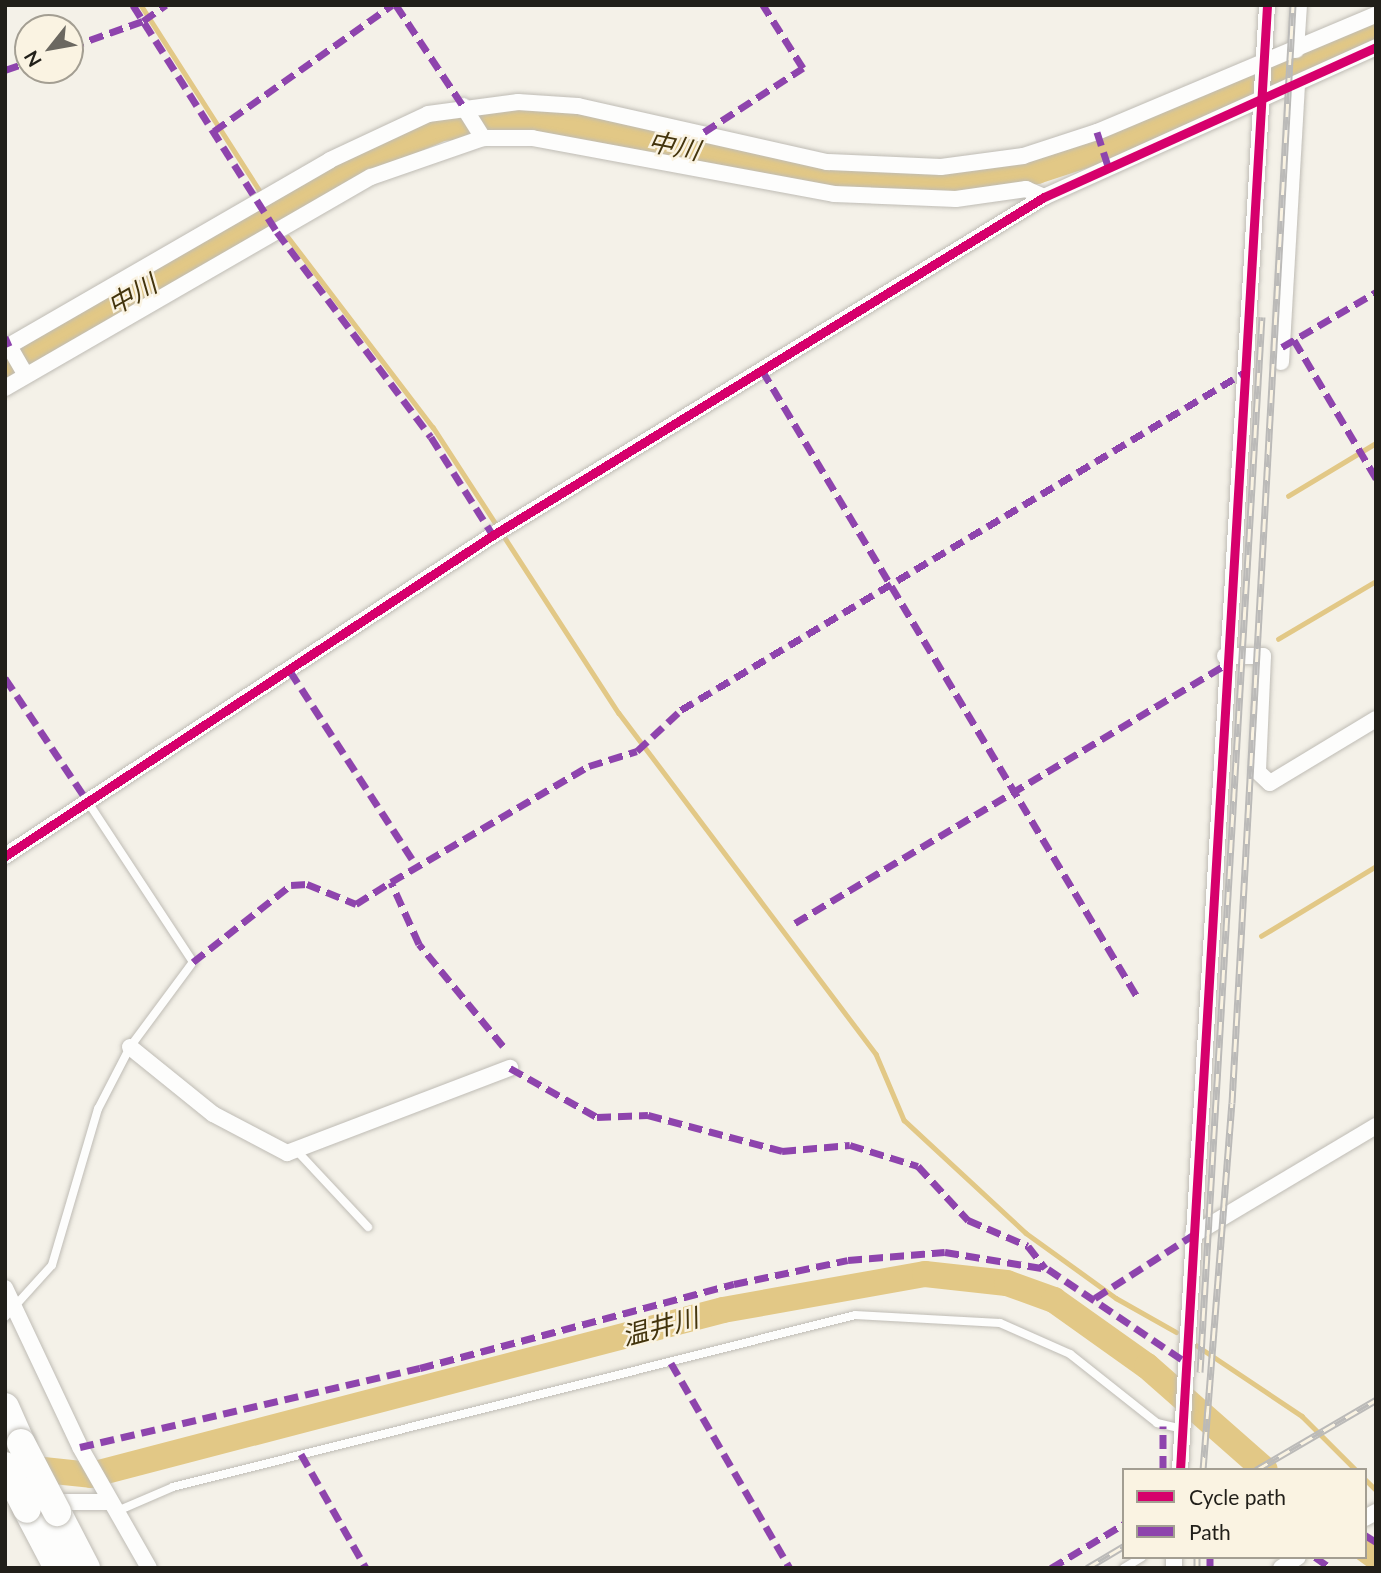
<!DOCTYPE html>
<meta charset="utf-8">
<style>
body{margin:0}
#map{position:relative;width:1381px;height:1573px;overflow:hidden;background:#f4f1e8;font-family:Lato,"Noto Sans JP",sans-serif}
div>[style]{position:absolute}
[style*='--x']{left:calc(var(--x)*1px);top:calc(var(--y)*1px);width:calc(var(--w)*1px);rotate:calc(var(--a)*1deg)}
.stream>*{height:4.5px;margin:-2.25px;padding:0 2.25px;transform-origin:2.25px;border-radius:2.25px;background:#e2c886}
.river>*{height:26px;margin:-13px;padding:0 13px;transform-origin:13px;border-radius:13px;background:#e2c886}
.roads{filter:drop-shadow(0 0 2px #bfbcb5) drop-shadow(0 0 2px #bfbcb5)}
.service>*{height:8px;margin:-4px;padding:0 4px;transform-origin:4px;border-radius:4px;background:#fdfdfc}
.minor>*{height:16px;margin:-8px;padding:0 8px;transform-origin:8px;border-radius:8px;background:#fdfdfc}
.motorway>*{height:28px;margin:-14px;padding:0 14px;transform-origin:14px;border-radius:14px;background:#fdfdfc}
.rail>*{height:7px;margin-top:-3.5px;transform-origin:0;background:repeating-linear-gradient(90deg,#faf3e2 0 13px,#bbbab8 0 26px);box-sizing:border-box;border-block:2px solid #bbbab8}
.bridges{filter:drop-shadow(0 0 2px #bfbcb5) drop-shadow(0 0 2px #bfbcb5)}
.motorway-bridge>*{height:28px;margin:-14px;padding:0 14px;transform-origin:14px;border-radius:14px;background:#fdfdfc}
.quiet>*{height:7px;margin-top:-3.5px;transform-origin:0;background:repeating-linear-gradient(90deg,#8e44ad 0 14px,transparent 0 21px)}
.cycleway>*{height:9px;margin:-4.5px;padding:0 4.5px;transform-origin:4.5px;border-radius:4.5px;background:#d6006c}
span{translate:-50% -50%;white-space:nowrap;text-align:center;line-height:1.15;-webkit-text-stroke:5px #faf3e2;paint-order:stroke}
.water-label{font-size:26px;color:#43340c;font-style:italic}
.frame{position:absolute;inset:0;border:7px solid #211f19;pointer-events:none}
.legend{position:absolute;left:1122px;top:1468px;width:245px;height:91px;box-sizing:border-box;background:#faf3e2;border:2px solid #a39e92;margin:0;padding:9px 12px;list-style:none;font-size:21px;color:#211f19}
.legend li{display:flex;align-items:center;gap:14px;height:35px}
.legend b{width:35px;border:2px solid #a39e92}
.north{position:absolute;left:14px;top:14px;width:70px;height:70px;box-sizing:border-box;background:#faf3e2;border:2px solid #a39e92;border-radius:50%;rotate:239deg;font-size:19px;font-weight:700;line-height:28px;text-align:center;color:#211f19}
.north::after{content:'';display:block;margin:auto;width:24px;height:32px;background:#6b6861;clip-path:polygon(50% 0,100% 100%,50% 72%,0 100%)}
</style>
<div id="map">
<div class="stream">
<i style="--x:141;--y:5;--w:221;--a:57.4"></i>
<i style="--x:267;--y:204;--w:24;--a:57"></i>
<i style="--x:277;--y:210;--w:14;--a:60"></i>
<i style="--x:288;--y:237;--w:239;--a:52.7"></i>
<i style="--x:433;--y:427;--w:341;--a:57"></i>
<i style="--x:619;--y:713;--w:427;--a:53"></i>
<i style="--x:876;--y:1054;--w:72;--a:67"></i>
<i style="--x:904;--y:1120;--w:166;--a:42.8"></i>
<i style="--x:1026;--y:1233;--w:111;--a:35.8"></i>
<i style="--x:1116;--y:1298;--w:69;--a:29.5"></i>
<i style="--x:1288;--y:496;--w:103;--a:-31.1"></i>
<i style="--x:1278;--y:639;--w:114;--a:-30.6"></i>
<i style="--x:1261;--y:936;--w:135;--a:-31.3"></i>
<i style="--x:1193;--y:1343;--w:131;--a:33.8"></i>
<i style="--x:1302;--y:1416;--w:76;--a:45"></i>
<i style="--x:1365;--y:1479;--w:16;--a:45"></i>
</div>
<div class="river">
<i style="--x:5;--y:368;--w:418;--a:-29.9"></i>
<i style="--x:367;--y:160;--w:82;--a:-23.1"></i>
<i style="--x:442;--y:128;--w:99;--a:-4.6"></i>
<i style="--x:541;--y:120;--w:299;--a:11"></i>
<i style="--x:835;--y:177;--w:54;--a:7.4"></i>
<i style="--x:889;--y:184;--w:103;--a:-3.9"></i>
<i style="--x:992;--y:177;--w:45;--a:-7.6"></i>
<i style="--x:1037;--y:171;--w:77;--a:-18.2"></i>
<i style="--x:1110;--y:147;--w:290;--a:-23.6"></i>
<i style="--x:15;--y:1467;--w:76;--a:6"></i>
<i style="--x:91;--y:1475;--w:653;--a:-14.63"></i>
<i style="--x:723;--y:1310;--w:205;--a:-10.1"></i>
<i style="--x:925;--y:1274;--w:82;--a:6.3"></i>
<i style="--x:1007;--y:1283;--w:50;--a:19.9"></i>
<i style="--x:1054;--y:1300;--w:114;--a:35.4"></i>
<i style="--x:1147;--y:1366;--w:157;--a:41.4"></i>
<i style="--x:1365;--y:1549;--w:14;--a:36"></i>
</div>
<div class="roads">
<div class="service">
<i style="--x:295;--y:1149;--w:107;--a:46.9"></i>
<i style="--x:5;--y:1317;--w:70;--a:-47.9"></i>
<i style="--x:52;--y:1265;--w:163;--a:-73.6"></i>
<i style="--x:98;--y:1109;--w:70;--a:-62.7"></i>
<i style="--x:130;--y:1047;--w:106;--a:-53.5"></i>
<i style="--x:193;--y:962;--w:191;--a:-123.3"></i>
<i style="--x:115;--y:1512;--w:63;--a:-23.3"></i>
<i style="--x:173;--y:1487;--w:703;--a:-14.15"></i>
<i style="--x:855;--y:1315;--w:145;--a:3.2"></i>
<i style="--x:1000;--y:1323;--w:77;--a:23.9"></i>
<i style="--x:1070;--y:1354;--w:111;--a:38.4"></i>
<i style="--x:1157;--y:1423;--w:27;--a:13"></i>
<i style="--x:1124;--y:1568;--w:21;--a:-31"></i>
</div>
<div class="minor">
<i style="--x:1296;--y:50;--w:45;--a:-86.2"></i>
<i style="--x:463;--y:106;--w:38;--a:58"></i>
<i style="--x:9;--y:346;--w:34;--a:60"></i>
<i style="--x:5;--y:348;--w:375;--a:-30"></i>
<i style="--x:330;--y:160;--w:108;--a:-25.1"></i>
<i style="--x:428;--y:114;--w:91;--a:-7.6"></i>
<i style="--x:518;--y:102;--w:60;--a:3.8"></i>
<i style="--x:578;--y:106;--w:255;--a:12.7"></i>
<i style="--x:827;--y:162;--w:114;--a:2.5"></i>
<i style="--x:941;--y:167;--w:83;--a:-7.6"></i>
<i style="--x:1023;--y:156;--w:78;--a:-18"></i>
<i style="--x:1097;--y:132;--w:303;--a:-22.8"></i>
<i style="--x:1281;--y:362;--w:279;--a:-86.7"></i>
<i style="--x:5;--y:388;--w:422;--a:-30"></i>
<i style="--x:371;--y:177;--w:119;--a:-19.2"></i>
<i style="--x:483;--y:138;--w:49;--a:0"></i>
<i style="--x:532;--y:138;--w:307;--a:10.5"></i>
<i style="--x:834;--y:194;--w:122;--a:2.3"></i>
<i style="--x:956;--y:199;--w:71;--a:-8.1"></i>
<i style="--x:1026;--y:189;--w:20;--a:24"></i>
<i style="--x:1225;--y:656;--w:38;--a:0"></i>
<i style="--x:1263;--y:656;--w:116;--a:92.5"></i>
<i style="--x:1258;--y:772;--w:16;--a:43"></i>
<i style="--x:1270;--y:783;--w:124;--a:-31.1"></i>
<i style="--x:5;--y:856;--w:584;--a:-33.34"></i>
<i style="--x:493;--y:535;--w:646;--a:-31.53"></i>
<i style="--x:1044;--y:197;--w:364;--a:-24.3"></i>
<i style="--x:130;--y:1047;--w:107;--a:38.9"></i>
<i style="--x:213;--y:1114;--w:84;--a:27.8"></i>
<i style="--x:287;--y:1153;--w:239;--a:-20.9"></i>
<i style="--x:1193;--y:1235;--w:213;--a:-30.8"></i>
<i style="--x:5;--y:1288;--w:176;--a:64.7"></i>
<i style="--x:80;--y:1447;--w:139;--a:60.3"></i>
<i style="--x:1180;--y:1470;--w:1468;--a:-86.6"></i>
<i style="--x:49;--y:1502;--w:60;--a:0"></i>
<i style="--x:1365;--y:1518;--w:13;--a:-29"></i>
<i style="--x:1174;--y:1568;--w:11;--a:-90"></i>
<i style="--x:1281;--y:1568;--w:20;--a:-33"></i>
</div>
<div class="motorway">
<i style="--x:5;--y:1407;--w:39;--a:66"></i>
<i style="--x:27;--y:1509;--w:67;--a:62.3"></i>
<i style="--x:57;--y:1512;--w:63;--a:62.6"></i>
</div>
</div>
<div class="rail">
<i style="--x:1200;--y:1372;--w:1057;--a:-86.64"></i>
<i style="--x:1203;--y:1470;--w:368;--a:-85.5"></i>
<i style="--x:1232;--y:1103;--w:1100;--a:-86.82"></i>
<i style="--x:1256;--y:1470;--w:139;--a:-30.3"></i>
<i style="--x:1087;--y:1568;--w:43;--a:-30.7"></i>
<i style="--x:1197;--y:1568;--w:11;--a:-90"></i>
</div>
<div class="bridges">
<div class="motorway-bridge">
<i style="--x:21;--y:1443;--w:78;--a:62.4"></i>
<i style="--x:5;--y:1466;--w:48;--a:62.9"></i>
</div>
</div>
<div class="quiet">
<i style="--x:133;--y:5;--w:269;--a:57.6"></i>
<i style="--x:277;--y:232;--w:256;--a:53.1"></i>
<i style="--x:431;--y:437;--w:116;--a:57.7"></i>
<i style="--x:396;--y:5;--w:121;--a:56.4"></i>
<i style="--x:70;--y:47;--w:77;--a:-19.6"></i>
<i style="--x:143;--y:21;--w:28;--a:-35"></i>
<i style="--x:5;--y:70;--w:24;--a:-19"></i>
<i style="--x:214;--y:131;--w:218;--a:-35.3"></i>
<i style="--x:704;--y:132;--w:118;--a:-32.9"></i>
<i style="--x:803;--y:68;--w:75;--a:-122.4"></i>
<i style="--x:1097;--y:132;--w:38;--a:72"></i>
<i style="--x:5;--y:337;--w:10;--a:66"></i>
<i style="--x:1294;--y:340;--w:161;--a:59.3"></i>
<i style="--x:1282;--y:347;--w:109;--a:-30.3"></i>
<i style="--x:762;--y:370;--w:734;--a:59.1"></i>
<i style="--x:290;--y:671;--w:231;--a:57"></i>
<i style="--x:5;--y:678;--w:149;--a:56.2"></i>
<i style="--x:795;--y:923;--w:501;--a:-30.96"></i>
<i style="--x:193;--y:962;--w:125;--a:-38.2"></i>
<i style="--x:291;--y:885;--w:16;--a:-4"></i>
<i style="--x:307;--y:884;--w:53;--a:22.2"></i>
<i style="--x:356;--y:904;--w:41;--a:-32.2"></i>
<i style="--x:503;--y:1046;--w:132;--a:-129.5"></i>
<i style="--x:419;--y:944;--w:68;--a:-114.3"></i>
<i style="--x:391;--y:882;--w:229;--a:-30.4"></i>
<i style="--x:589;--y:766;--w:50;--a:-17.4"></i>
<i style="--x:637;--y:751;--w:60;--a:-43"></i>
<i style="--x:681;--y:710;--w:658;--a:-30.93"></i>
<i style="--x:510;--y:1068;--w:100;--a:29.4"></i>
<i style="--x:597;--y:1117;--w:51;--a:-2.2"></i>
<i style="--x:648;--y:1115;--w:139;--a:15"></i>
<i style="--x:782;--y:1151;--w:68;--a:-5"></i>
<i style="--x:850;--y:1145;--w:71;--a:17.2"></i>
<i style="--x:918;--y:1166;--w:74;--a:47.2"></i>
<i style="--x:968;--y:1220;--w:65;--a:23.4"></i>
<i style="--x:1028;--y:1246;--w:28;--a:52"></i>
<i style="--x:1095;--y:1298;--w:117;--a:-32.7"></i>
<i style="--x:671;--y:1363;--w:237;--a:59.9"></i>
<i style="--x:80;--y:1447;--w:349;--a:-13.1"></i>
<i style="--x:420;--y:1368;--w:325;--a:-15"></i>
<i style="--x:734;--y:1284;--w:116;--a:-11.9"></i>
<i style="--x:848;--y:1260;--w:97;--a:-4.7"></i>
<i style="--x:945;--y:1252;--w:104;--a:9.4"></i>
<i style="--x:1048;--y:1269;--w:166;--a:34"></i>
<i style="--x:301;--y:1454;--w:131;--a:60.3"></i>
<i style="--x:1163;--y:1470;--w:44;--a:-90"></i>
<i style="--x:1365;--y:1535;--w:13;--a:32"></i>
<i style="--x:1315;--y:1557;--w:19;--a:35"></i>
<i style="--x:1051;--y:1568;--w:85;--a:-31.1"></i>
<i style="--x:1210;--y:1568;--w:11;--a:-90"></i>
</div>
<div class="cycleway">
<i style="--x:5;--y:856;--w:584;--a:-33.34"></i>
<i style="--x:493;--y:535;--w:646;--a:-31.53"></i>
<i style="--x:1044;--y:197;--w:364;--a:-24.3"></i>
<i style="--x:1180;--y:1470;--w:1468;--a:-86.6"></i>
</div>
<div class="water-label">
<span style="left:674px;top:146px;rotate:11deg">中川</span>
<span style="left:132px;top:295px;rotate:-30deg">中川</span>
<span style="left:660px;top:1327px;rotate:-15deg">温井川</span>
</div>
<div class="frame"></div>
<ul class="legend">
<li><b style="height:9px;background:#d6006c"></b>Cycle path</li>
<li><b style="height:9px;background:#8e44ad"></b>Path</li>
</ul>
<div class="north">N</div>
</div>
